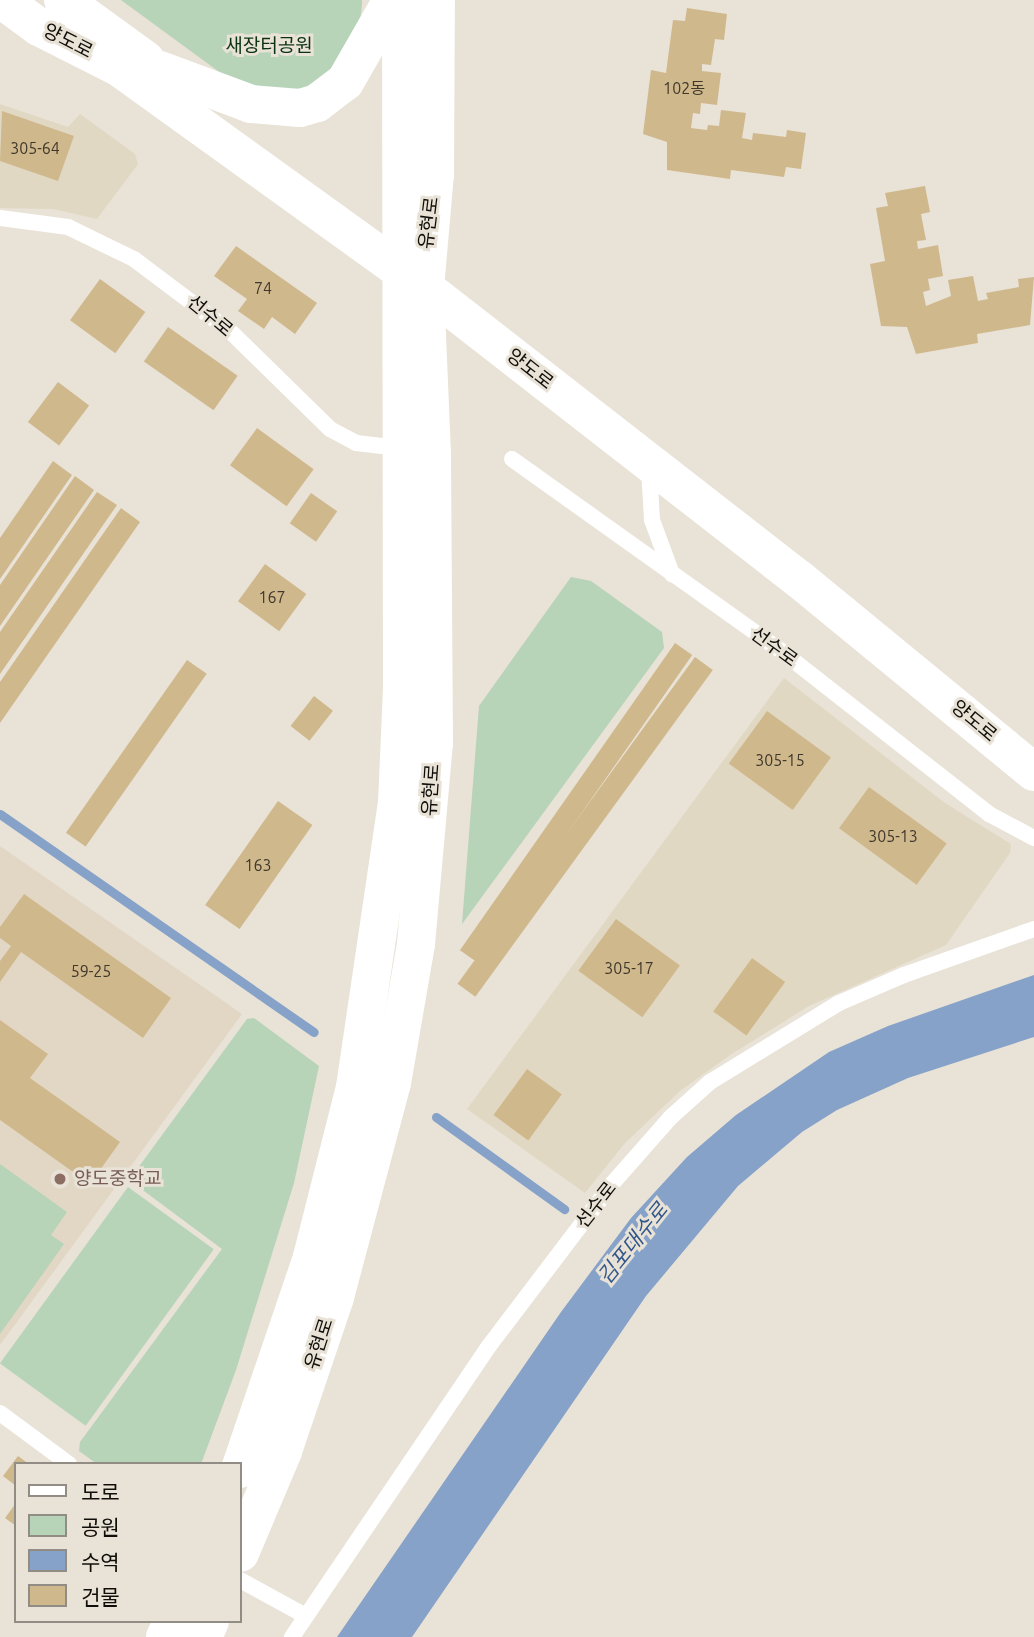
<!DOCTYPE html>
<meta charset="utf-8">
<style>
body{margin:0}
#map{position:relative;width:1034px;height:1637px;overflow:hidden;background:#e9e2d6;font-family:Ubuntu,"Noto Sans KR",sans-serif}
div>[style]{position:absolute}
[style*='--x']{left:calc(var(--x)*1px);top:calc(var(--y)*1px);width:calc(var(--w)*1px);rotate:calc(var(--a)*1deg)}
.industrial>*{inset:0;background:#e1d8c3}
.built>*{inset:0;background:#e2d7c5}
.green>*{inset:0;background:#b7d3b8;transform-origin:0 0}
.water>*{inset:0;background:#87a2c8}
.stream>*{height:9px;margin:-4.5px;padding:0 4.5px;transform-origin:4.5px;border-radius:4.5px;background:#87a2c8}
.building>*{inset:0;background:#d0b88d;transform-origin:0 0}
.service>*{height:16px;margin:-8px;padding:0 8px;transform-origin:8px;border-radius:8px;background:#fff}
.tertiary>*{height:38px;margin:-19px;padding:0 19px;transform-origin:19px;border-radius:19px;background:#fff}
.dots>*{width:19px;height:19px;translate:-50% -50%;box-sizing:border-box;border:4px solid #e9e2d6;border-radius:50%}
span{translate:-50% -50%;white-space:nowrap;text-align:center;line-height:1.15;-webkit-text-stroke:6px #e9e2d6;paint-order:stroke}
.number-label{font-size:16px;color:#40382b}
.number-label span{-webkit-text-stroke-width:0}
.street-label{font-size:19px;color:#100e0a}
.park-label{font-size:19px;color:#093311}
.education-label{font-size:19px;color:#785e54}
.left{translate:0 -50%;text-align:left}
.water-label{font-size:21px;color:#32578a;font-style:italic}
.legend{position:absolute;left:14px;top:1462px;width:228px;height:161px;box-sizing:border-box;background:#e9e2d6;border:2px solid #928d84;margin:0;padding:9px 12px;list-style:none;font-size:21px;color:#100e0a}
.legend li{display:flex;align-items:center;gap:14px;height:35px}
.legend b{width:35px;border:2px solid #928d84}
</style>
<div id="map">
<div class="industrial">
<i style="clip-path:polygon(0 104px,68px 127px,80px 114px,135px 154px,138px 164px,97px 219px,53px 209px,0 208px)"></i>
<i style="clip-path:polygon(784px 678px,945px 803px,1011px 844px,1010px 853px,946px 945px,809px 1006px,730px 1055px,680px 1091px,625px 1143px,585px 1193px,467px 1109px)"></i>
</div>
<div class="built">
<i style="clip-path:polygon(0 846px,242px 1014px,0 1345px)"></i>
</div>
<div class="green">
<i style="clip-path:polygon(121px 0,362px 0,362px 4px,360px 23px,342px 60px,303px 90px,259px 92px,222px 74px)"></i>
<i style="clip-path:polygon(571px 577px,591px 581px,662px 632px,664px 648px,462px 924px,479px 706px)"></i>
<i style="clip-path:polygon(254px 1018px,319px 1066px,294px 1183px,236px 1370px,201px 1464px,97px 1464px,79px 1451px,80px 1442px,222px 1249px,140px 1188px,135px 1172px,247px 1019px)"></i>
<i style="clip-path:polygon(0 1164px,67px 1212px,51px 1235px,64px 1244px,0 1334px)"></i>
<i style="left:128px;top:1187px;width:106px;height:218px;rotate:36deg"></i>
</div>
<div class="water">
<i style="clip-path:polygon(1034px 975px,1034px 1037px,908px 1078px,837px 1110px,802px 1132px,738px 1186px,646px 1296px,412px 1637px,337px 1637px,561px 1312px,631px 1218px,687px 1157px,736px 1115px,829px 1052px,888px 1026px)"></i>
</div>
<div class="stream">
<i style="--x:0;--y:814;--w:382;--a:34.8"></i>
<i style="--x:436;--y:1117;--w:158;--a:35.7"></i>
</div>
<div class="building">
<i style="clip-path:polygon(687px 8px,727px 14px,724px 40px,715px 39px,711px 65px,702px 64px,702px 71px,721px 73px,717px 105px,701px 103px,700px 114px,693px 113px,691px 128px,707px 130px,708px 125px,719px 126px,721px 110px,746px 113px,742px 138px,752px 140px,753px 133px,786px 137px,787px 130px,806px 133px,801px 169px,786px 167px,784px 177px,731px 170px,730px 179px,667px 170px,667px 142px,643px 134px,651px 70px,666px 73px,673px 20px,685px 21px)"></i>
<i style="clip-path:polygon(2px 111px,74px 136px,58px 181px,0 161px)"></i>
<i style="clip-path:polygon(925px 186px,930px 212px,921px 214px,926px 240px,917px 241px,918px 249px,938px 245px,943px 276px,928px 279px,930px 290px,923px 292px,926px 306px,951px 296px,948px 280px,973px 276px,978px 301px,988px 299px,986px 293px,1019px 287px,1018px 279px,1034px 277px,1030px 325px,977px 334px,978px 343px,916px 354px,907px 327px,881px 326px,870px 264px,885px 261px,876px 208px,888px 206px,885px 193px)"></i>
<i style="clip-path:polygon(236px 246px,317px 303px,295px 334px,272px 317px,264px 329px,238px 311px,247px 299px,214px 276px)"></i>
<i style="left:100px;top:279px;width:56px;height:51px;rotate:36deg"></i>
<i style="left:168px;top:327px;width:85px;height:42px;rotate:35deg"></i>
<i style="left:58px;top:382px;width:39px;height:50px;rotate:37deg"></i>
<i style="left:257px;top:428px;width:70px;height:46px;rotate:36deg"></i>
<i style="clip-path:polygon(53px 461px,72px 475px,0 579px,0 538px)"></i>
<i style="clip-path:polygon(75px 476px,94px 490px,0 626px,0 585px)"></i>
<i style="clip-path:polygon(97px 492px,117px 505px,0 674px,0 632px)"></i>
<i style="left:311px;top:493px;width:32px;height:37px;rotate:35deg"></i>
<i style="clip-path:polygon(121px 508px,140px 522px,0 723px,0 682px)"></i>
<i style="left:265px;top:564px;width:51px;height:46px;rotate:36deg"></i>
<i style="left:675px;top:643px;width:21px;height:375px;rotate:35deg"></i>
<i style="left:695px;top:657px;width:22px;height:404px;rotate:36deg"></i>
<i style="left:187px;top:660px;width:24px;height:211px;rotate:35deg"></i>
<i style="left:314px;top:696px;width:24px;height:38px;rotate:38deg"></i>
<i style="left:767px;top:711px;width:79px;height:65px;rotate:36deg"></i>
<i style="left:869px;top:787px;width:96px;height:51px;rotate:36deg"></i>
<i style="left:278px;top:801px;width:42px;height:127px;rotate:35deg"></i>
<i style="clip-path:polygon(24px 894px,171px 998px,143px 1038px,21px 952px,0 982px,0 961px,11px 946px,0 938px,0 927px)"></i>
<i style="left:616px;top:919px;width:79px;height:64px;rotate:36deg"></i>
<i style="left:752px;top:958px;width:41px;height:66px;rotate:36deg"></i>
<i style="clip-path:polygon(0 1020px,48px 1054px,30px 1078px,120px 1142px,90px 1184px,0 1120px)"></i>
<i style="left:527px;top:1069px;width:43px;height:57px;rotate:36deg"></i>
<i style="clip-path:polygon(18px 1456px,29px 1464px,16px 1464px,16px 1486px,3px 1476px)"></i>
<i style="clip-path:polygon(16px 1503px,16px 1526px,5px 1518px)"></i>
</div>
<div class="service">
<i style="--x:0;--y:218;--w:69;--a:7.5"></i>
<i style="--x:68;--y:227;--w:73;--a:25.9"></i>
<i style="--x:134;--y:259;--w:121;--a:37"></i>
<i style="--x:231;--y:332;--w:139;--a:44.4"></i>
<i style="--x:330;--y:429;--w:30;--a:28"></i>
<i style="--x:356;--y:443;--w:43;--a:6.6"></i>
<i style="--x:512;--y:459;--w:329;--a:35.5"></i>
<i style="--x:780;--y:650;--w:266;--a:38.1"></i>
<i style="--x:989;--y:814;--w:51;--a:28.1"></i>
<i style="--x:649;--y:468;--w:52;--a:86.7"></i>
<i style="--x:652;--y:520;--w:58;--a:69.7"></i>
<i style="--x:0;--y:1413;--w:86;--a:36.5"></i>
<i style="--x:240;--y:1580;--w:75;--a:28.6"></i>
<i style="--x:292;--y:1637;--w:351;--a:-55.9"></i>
<i style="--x:489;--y:1346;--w:202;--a:-52.8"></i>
<i style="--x:611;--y:1185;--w:91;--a:-48.6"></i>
<i style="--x:671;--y:1117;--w:52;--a:-41.9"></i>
<i style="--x:710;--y:1082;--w:151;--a:-31.5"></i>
<i style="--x:839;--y:1003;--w:71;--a:-23.3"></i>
<i style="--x:904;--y:975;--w:138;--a:-19.5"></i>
</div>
<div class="tertiary">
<i style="--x:2;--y:0;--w:46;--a:36.1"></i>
<i style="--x:39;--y:27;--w:91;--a:26.8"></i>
<i style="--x:120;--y:68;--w:376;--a:35.8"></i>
<i style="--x:425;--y:288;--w:474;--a:37.9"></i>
<i style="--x:799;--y:579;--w:304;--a:39.4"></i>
<i style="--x:63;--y:0;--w:102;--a:35.9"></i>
<i style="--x:160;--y:70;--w:97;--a:20.5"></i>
<i style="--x:251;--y:104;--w:49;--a:4.7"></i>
<i style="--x:300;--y:108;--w:18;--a:-16"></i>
<i style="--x:317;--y:103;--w:35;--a:-37"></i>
<i style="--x:345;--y:82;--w:95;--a:-60.2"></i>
<i style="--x:240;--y:1469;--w:224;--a:-71.2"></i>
<i style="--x:312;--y:1257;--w:175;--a:-75.8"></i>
<i style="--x:355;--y:1087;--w:287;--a:-81.6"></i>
<i style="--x:397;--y:803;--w:116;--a:-87.5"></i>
<i style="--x:402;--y:687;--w:687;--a:-90.08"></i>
<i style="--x:240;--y:1553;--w:111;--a:-67.1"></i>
<i style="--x:283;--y:1451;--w:163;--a:-71.3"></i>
<i style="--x:335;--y:1297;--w:221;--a:-75.1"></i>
<i style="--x:392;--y:1083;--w:141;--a:-80.2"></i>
<i style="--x:416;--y:944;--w:201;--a:-84.9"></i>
<i style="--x:434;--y:744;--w:290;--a:-90.4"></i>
<i style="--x:432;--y:454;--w:166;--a:-92.4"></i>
<i style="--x:425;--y:288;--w:114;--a:-85"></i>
<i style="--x:435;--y:174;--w:174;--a:-89.7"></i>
<i style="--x:165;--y:1637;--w:18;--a:-63"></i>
<i style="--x:203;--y:1637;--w:17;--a:-66"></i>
</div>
<div class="dots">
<i style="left:60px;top:1179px;background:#8d6e63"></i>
</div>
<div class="number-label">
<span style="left:684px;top:88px">102동</span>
<span style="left:35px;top:148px">305-64</span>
<span style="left:263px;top:288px">74</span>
<span style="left:272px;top:597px">167</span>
<span style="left:780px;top:760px">305-15</span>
<span style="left:893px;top:836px">305-13</span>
<span style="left:258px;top:865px">163</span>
<span style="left:629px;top:968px">305-17</span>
<span style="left:91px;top:971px">59-25</span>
</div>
<div class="street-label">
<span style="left:68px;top:41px;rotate:27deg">양도로</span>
<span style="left:429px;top:223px;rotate:-83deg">유현로</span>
<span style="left:210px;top:316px;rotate:40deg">선수로</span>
<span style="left:530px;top:369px;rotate:38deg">양도로</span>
<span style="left:774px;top:647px;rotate:36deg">선수로</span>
<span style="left:974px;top:721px;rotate:40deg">양도로</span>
<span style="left:431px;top:790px;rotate:-86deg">유현로</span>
<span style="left:596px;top:1205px;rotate:-52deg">선수로</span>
<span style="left:319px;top:1344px;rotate:-72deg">유현로</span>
</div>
<div class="park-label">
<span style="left:269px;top:46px">새장터공원</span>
</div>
<div class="education-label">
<span class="left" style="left:74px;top:1179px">양도중학교</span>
</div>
<div class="water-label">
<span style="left:632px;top:1243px;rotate:-51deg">김포대수로</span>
</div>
<ul class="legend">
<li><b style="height:9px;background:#fff"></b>도로</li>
<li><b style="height:19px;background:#b7d3b8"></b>공원</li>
<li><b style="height:19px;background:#87a2c8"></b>수역</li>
<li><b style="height:19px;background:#d0b88d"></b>건물</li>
</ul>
</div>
